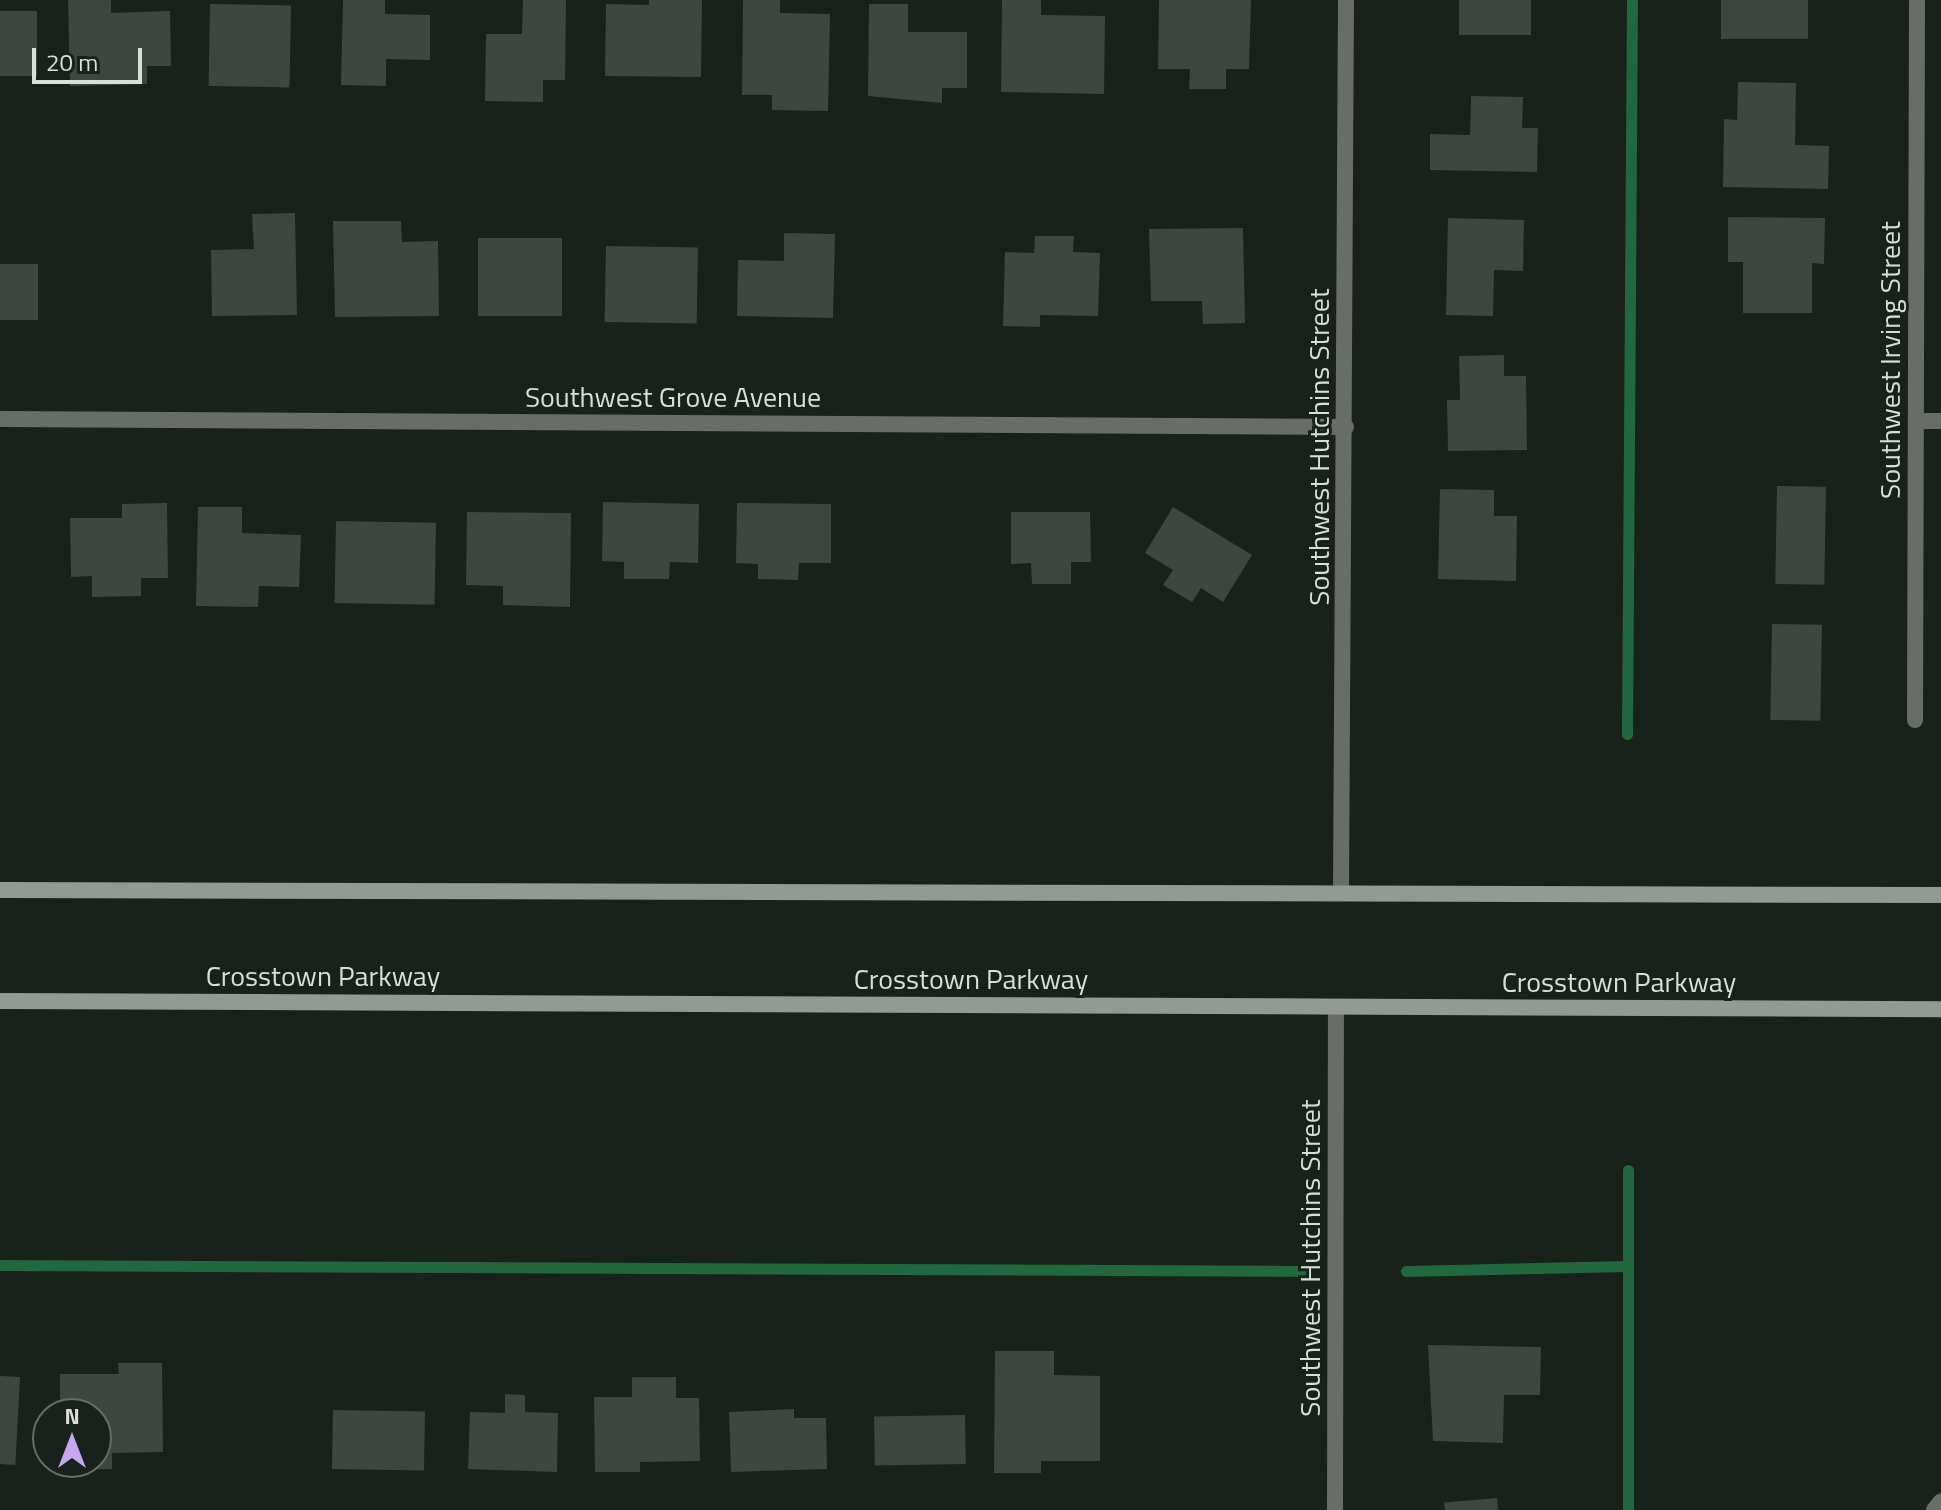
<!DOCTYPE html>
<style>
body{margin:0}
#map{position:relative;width:1941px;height:1510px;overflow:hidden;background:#19211b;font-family:"Titillium Web",sans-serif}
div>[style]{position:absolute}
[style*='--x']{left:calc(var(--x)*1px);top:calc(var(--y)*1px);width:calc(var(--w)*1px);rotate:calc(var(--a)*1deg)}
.stream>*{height:11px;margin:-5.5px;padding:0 5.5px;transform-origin:5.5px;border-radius:5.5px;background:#21683e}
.building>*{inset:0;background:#3d463f;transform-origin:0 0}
.street>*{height:16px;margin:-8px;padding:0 8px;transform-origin:8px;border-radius:8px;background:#696d6a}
.secondary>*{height:16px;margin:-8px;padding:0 8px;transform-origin:8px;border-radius:8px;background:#939a95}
span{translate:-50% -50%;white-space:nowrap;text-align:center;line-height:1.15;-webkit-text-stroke:6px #19211b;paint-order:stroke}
.street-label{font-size:28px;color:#d9deda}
.north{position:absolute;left:32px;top:1398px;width:80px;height:80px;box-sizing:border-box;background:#19211b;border:2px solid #666d67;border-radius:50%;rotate:0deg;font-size:22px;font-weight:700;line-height:32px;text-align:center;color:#d9deda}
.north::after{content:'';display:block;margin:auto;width:28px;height:36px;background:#c6a6f0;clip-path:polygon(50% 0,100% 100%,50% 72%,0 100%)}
.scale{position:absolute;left:32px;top:48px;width:110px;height:36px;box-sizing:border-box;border:4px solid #d9deda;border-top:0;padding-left:10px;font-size:24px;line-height:28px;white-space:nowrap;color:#d9deda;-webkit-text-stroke:6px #19211b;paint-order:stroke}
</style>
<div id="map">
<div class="stream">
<i style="--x:1627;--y:734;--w:734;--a:-89.61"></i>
<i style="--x:0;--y:1265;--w:1301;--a:0.26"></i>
<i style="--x:1406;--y:1271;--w:221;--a:-1.3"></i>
<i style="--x:1628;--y:1510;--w:340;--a:-90"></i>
</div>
<div class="building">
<i style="clip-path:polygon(68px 0,111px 0,111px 13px,170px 11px,171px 66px,147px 66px,147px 84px,70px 86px)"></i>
<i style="clip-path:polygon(343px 0,385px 0,385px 14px,430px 15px,430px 60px,386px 59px,386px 86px,341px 85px)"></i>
<i style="clip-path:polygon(523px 0,566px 0,565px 80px,543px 80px,543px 102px,485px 101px,486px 34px,522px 34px)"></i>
<i style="clip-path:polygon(649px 0,702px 0,701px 77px,605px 76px,606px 4px,649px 5px)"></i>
<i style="clip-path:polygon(743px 0,780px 0,780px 13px,830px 14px,828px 111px,772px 110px,772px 95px,742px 95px)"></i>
<i style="clip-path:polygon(1002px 0,1041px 0,1041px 15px,1105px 16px,1104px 94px,1001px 92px)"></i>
<i style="clip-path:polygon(1159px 0,1251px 0,1249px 69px,1226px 69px,1226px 89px,1189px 89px,1190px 69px,1158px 69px)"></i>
<i style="left:1459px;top:0;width:72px;height:35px"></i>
<i style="left:1721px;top:0;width:87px;height:39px"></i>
<i style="left:210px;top:4px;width:81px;height:82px;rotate:1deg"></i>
<i style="clip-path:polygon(869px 4px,908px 4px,908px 32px,967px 32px,967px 88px,942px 88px,942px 103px,868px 96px)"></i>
<i style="left:0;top:11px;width:37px;height:65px"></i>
<i style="clip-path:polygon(1738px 82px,1796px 83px,1795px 145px,1829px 146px,1828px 189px,1723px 187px,1724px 119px,1737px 120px)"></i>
<i style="clip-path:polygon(1471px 96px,1523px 97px,1522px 128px,1538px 128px,1537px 172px,1430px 170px,1430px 134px,1470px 135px)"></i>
<i style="clip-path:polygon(295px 213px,297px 315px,212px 316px,211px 250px,254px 249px,252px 214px)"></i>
<i style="clip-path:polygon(1728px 217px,1825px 218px,1824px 264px,1812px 263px,1812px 313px,1743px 313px,1743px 262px,1728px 262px)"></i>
<i style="clip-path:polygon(1448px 218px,1524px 220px,1523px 271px,1494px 270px,1493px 316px,1446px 315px)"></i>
<i style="clip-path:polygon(333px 221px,401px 221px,402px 242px,438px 241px,439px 316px,335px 317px)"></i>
<i style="clip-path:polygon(1243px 228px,1245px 323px,1203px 324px,1202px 301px,1151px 301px,1149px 229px)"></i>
<i style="clip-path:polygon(784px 233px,835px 234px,833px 318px,737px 316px,738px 260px,784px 261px)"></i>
<i style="clip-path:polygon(1035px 236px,1074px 236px,1073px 252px,1100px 253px,1098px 316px,1040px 315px,1040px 327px,1003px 326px,1005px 252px,1034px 253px)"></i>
<i style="left:478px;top:238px;width:84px;height:78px"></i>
<i style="left:606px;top:246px;width:92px;height:76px;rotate:1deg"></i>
<i style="left:0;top:264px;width:38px;height:56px"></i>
<i style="clip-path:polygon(1504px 355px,1504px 376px,1526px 376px,1527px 450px,1448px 451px,1447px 400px,1460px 400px,1459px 356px)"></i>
<i style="left:1777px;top:486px;width:49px;height:98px;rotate:1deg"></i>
<i style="clip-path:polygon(1440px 489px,1494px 490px,1494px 516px,1517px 516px,1516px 581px,1438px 579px)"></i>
<i style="clip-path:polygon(603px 502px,699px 504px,698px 563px,670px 562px,669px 579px,624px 579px,624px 562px,602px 561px)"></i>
<i style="clip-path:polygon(167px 503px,168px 578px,141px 578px,141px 596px,92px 597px,92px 576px,71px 577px,70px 518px,122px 518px,122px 504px)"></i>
<i style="clip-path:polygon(737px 503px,831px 504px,831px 563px,799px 563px,798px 580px,758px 579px,758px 564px,736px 563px)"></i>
<i style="clip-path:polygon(198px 507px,242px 507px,242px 533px,301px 535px,299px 587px,259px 586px,258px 607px,196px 606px)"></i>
<i style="clip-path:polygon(1173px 507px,1252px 555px,1223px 602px,1201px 588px,1192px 602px,1163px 585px,1173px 570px,1145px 553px)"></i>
<i style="clip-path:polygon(467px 512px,571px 513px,570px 607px,503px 605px,503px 586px,466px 585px)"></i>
<i style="clip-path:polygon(1011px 512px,1090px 512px,1091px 562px,1071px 562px,1071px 584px,1032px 584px,1031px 563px,1011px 564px)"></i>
<i style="left:336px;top:521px;width:100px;height:82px;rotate:1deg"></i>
<i style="left:1772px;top:624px;width:50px;height:96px;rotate:1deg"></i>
<i style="clip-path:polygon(1428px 1345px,1541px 1347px,1540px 1395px,1504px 1395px,1503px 1443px,1433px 1441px)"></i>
<i style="clip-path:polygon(995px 1351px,1054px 1351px,1054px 1375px,1100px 1376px,1100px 1461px,1041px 1461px,1041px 1473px,994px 1473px)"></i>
<i style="clip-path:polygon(118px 1363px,162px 1363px,163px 1452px,112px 1453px,112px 1469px,60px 1470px,60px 1462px,96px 1462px,96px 1414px,60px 1414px,60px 1374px,119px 1374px)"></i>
<i style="left:0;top:1376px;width:20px;height:88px;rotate:3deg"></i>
<i style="clip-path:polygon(632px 1377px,676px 1377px,676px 1398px,699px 1398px,700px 1461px,640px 1462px,640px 1472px,595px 1472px,594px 1397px,632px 1397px)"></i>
<i style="clip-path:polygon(505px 1394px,525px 1395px,525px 1412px,558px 1413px,557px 1472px,468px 1469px,470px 1412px,505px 1413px)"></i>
<i style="clip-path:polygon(794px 1409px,794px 1418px,826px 1418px,827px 1469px,731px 1472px,729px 1412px)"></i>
<i style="left:333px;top:1410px;width:92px;height:59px;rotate:1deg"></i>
<i style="left:965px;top:1415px;width:49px;height:91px;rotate:89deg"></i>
<i style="left:1497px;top:1498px;width:12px;height:53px;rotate:85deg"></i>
</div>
<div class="street">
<i style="--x:0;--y:419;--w:1346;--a:0.34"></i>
<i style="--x:1916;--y:421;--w:25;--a:0"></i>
<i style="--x:1915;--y:720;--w:720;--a:-89.84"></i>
<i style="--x:1341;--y:893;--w:893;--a:-89.68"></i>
<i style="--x:1335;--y:1510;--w:503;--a:-89.89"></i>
<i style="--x:1934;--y:1510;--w:11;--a:-52"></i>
</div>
<div class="secondary">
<i style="--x:0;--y:890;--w:1941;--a:0.15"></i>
<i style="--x:0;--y:1001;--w:1941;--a:0.24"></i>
</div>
<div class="street-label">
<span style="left:1890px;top:360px;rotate:-90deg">Southwest Irving Street</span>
<span style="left:673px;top:397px">Southwest Grove Avenue</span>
<span style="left:1319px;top:447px;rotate:-90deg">Southwest Hutchins Street</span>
<span style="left:323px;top:976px">Crosstown Parkway</span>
<span style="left:971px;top:979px">Crosstown Parkway</span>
<span style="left:1619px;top:982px">Crosstown Parkway</span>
<span style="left:1310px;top:1258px;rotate:-90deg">Southwest Hutchins Street</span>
</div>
<div class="north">N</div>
<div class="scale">20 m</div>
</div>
